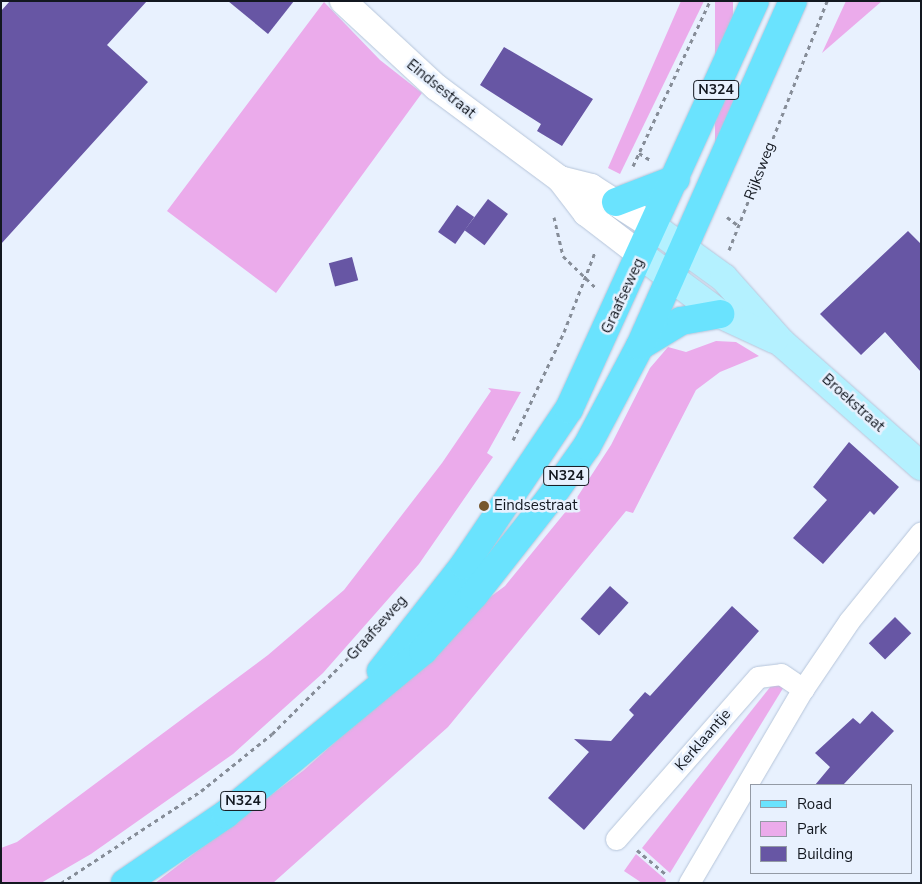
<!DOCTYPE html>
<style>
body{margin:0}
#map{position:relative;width:922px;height:884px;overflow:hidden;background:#e8f1fe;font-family:"Nunito Sans",sans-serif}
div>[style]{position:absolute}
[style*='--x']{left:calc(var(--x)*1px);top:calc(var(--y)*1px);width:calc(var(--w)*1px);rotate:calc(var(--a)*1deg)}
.green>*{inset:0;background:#ebabeb;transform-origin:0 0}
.building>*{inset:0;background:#6756a4;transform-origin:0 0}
.path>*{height:3px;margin-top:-1.5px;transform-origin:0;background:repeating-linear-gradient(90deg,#868d98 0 4px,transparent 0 8px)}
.roads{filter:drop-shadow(0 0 1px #b6c5da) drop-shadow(0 0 1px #b6c5da)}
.minor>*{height:21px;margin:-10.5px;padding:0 10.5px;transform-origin:10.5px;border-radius:10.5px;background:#fff}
.tertiary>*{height:26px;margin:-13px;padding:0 13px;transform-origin:13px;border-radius:13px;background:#fff}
.secondary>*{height:28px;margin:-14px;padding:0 14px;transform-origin:14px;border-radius:14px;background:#b4f1ff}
.primary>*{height:28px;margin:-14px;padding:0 14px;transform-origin:14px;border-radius:14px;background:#6ae3fe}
.dots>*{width:14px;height:14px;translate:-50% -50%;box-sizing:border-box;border:2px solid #e8f1fe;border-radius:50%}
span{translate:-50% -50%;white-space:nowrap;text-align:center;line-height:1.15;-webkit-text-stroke:5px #e8f1fe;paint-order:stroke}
.shield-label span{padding:1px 4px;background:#e8f1fe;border:1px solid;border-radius:4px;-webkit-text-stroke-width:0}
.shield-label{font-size:14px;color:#131820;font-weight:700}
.street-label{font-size:15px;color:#131820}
.poi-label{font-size:15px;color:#131820}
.left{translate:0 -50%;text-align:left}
.frame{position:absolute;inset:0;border:2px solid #131820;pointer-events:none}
.legend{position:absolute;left:750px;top:784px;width:162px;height:90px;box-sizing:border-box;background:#e8f1fe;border:1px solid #939aa5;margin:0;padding:6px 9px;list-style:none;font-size:15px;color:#131820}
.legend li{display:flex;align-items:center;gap:10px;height:25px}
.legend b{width:25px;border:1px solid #939aa5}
</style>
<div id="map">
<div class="green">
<i style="clip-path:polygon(681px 1px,704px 1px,620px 174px,608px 168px)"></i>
<i style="left:715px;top:1px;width:18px;height:157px"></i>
<i style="clip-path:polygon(846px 1px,882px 1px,822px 53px)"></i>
<i style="clip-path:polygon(324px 2px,380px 60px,422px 93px,276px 293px,167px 211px)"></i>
<i style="clip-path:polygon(716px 341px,736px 342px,759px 356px,720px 372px,696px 390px,633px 513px,626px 511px,448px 727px,273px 883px,155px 883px,304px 770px,429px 658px,466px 615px,505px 586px,576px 499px,611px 445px,650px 368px,668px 347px,686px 352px)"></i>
<i style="clip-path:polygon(488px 388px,521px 392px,487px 453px,493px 457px,419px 564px,323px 673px,233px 754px,91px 854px,41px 883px,1px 883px,1px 848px,17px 842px,268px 655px,344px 590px,442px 463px,491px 391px)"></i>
<i style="clip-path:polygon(785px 685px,670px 873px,642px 848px,771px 686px)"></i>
<i style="clip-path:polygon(636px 854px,666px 880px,665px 883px,642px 883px,624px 871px)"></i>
</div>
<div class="building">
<i style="clip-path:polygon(10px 1px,147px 1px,107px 45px,148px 82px,1px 244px,1px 11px)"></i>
<i style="clip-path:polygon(228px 1px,294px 1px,268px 34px)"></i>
<i style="clip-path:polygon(504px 47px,593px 99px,562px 146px,537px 131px,541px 124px,480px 85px)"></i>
<i style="left:488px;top:199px;width:25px;height:39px;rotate:37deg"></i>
<i style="left:457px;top:205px;width:21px;height:33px;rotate:35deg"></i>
<i style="clip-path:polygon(908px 231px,921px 244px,921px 372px,885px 332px,861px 355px,820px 314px)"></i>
<i style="left:352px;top:257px;width:24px;height:24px;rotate:75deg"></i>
<i style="clip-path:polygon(849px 442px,899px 487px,874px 515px,870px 511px,823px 564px,793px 538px,827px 500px,813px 487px)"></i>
<i style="left:610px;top:586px;width:25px;height:44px;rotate:42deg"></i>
<i style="clip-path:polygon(732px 606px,759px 631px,584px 830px,548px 798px,589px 752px,574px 739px,611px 741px,634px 715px,629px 710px,645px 692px,650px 696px)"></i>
<i style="left:895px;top:617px;width:23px;height:37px;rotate:45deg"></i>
<i style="clip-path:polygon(872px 711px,894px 731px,843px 785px,815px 785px,830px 767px,815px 753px,853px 718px,860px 724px)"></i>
</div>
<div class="path">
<i style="--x:639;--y:153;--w:13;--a:32"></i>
<i style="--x:633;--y:166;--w:182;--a:-65"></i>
<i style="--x:554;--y:217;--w:40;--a:77"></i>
<i style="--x:563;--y:256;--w:46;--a:44.1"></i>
<i style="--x:727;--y:217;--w:15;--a:37"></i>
<i style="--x:729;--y:250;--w:268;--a:-68.5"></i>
<i style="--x:513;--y:440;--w:119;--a:-64.7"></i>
<i style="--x:564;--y:332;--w:86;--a:-68.8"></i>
<i style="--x:637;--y:850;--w:39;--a:40"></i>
<i style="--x:61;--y:883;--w:168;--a:-33.3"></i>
<i style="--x:201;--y:791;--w:91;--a:-38.8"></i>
<i style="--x:272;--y:734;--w:148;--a:-45"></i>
</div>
<div class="roads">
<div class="minor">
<i style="--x:616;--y:839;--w:215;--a:-48.8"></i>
<i style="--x:758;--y:677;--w:23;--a:-7"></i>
<i style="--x:781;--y:674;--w:27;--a:34"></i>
<i style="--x:689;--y:883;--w:225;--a:-59.6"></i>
<i style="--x:803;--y:689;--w:82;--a:-55.9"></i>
<i style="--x:849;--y:621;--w:114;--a:-51"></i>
</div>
<div class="tertiary">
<i style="--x:343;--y:1;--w:127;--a:42.8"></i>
<i style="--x:436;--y:87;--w:154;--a:36.6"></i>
<i style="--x:560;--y:179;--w:43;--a:52.6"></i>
<i style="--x:586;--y:213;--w:71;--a:37.5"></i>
<i style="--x:560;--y:179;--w:32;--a:14"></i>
<i style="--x:591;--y:187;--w:76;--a:32.6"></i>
</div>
<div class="secondary">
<i style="--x:655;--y:228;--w:85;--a:35.9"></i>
<i style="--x:724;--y:278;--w:87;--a:48.3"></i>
<i style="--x:782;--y:343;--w:186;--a:41.5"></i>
<i style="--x:642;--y:256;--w:97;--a:36.6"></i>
<i style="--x:720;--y:314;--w:60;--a:24.8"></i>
</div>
<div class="primary">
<i style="--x:616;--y:202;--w:64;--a:-21"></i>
<i style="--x:640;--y:346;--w:48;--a:-31.4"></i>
<i style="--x:681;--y:321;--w:40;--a:-10"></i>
<i style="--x:381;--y:671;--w:135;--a:-51.9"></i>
<i style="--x:464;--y:565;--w:188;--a:-56.1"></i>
<i style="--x:569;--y:409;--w:448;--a:-65.5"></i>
<i style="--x:125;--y:883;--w:122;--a:-34.3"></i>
<i style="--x:226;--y:814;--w:256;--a:-39.6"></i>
<i style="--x:423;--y:651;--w:76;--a:-47.7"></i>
<i style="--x:474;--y:595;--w:120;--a:-51.8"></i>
<i style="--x:548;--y:501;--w:67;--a:-54.7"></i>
<i style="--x:587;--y:446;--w:113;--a:-62.1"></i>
<i style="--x:640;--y:346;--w:377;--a:-66.1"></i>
</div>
</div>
<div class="dots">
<i style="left:484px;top:506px;background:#77572d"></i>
</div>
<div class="shield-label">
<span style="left:716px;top:90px">N324</span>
<span style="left:566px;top:476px">N324</span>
<span style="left:243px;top:801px">N324</span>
</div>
<div class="street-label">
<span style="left:441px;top:89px;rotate:39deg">Eindsestraat</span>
<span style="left:760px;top:171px;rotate:-69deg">Rijksweg</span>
<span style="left:623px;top:296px;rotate:-65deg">Graafseweg</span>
<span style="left:853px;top:403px;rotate:42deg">Broekstraat</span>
<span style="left:377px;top:628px;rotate:-48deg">Graafseweg</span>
<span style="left:703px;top:740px;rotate:-49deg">Kerklaantje</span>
</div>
<div class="poi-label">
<span class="left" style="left:494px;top:506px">Eindsestraat</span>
</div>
<div class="frame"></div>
<ul class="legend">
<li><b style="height:6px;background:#6ae3fe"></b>Road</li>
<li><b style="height:14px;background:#ebabeb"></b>Park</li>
<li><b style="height:14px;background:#6756a4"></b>Building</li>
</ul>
</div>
